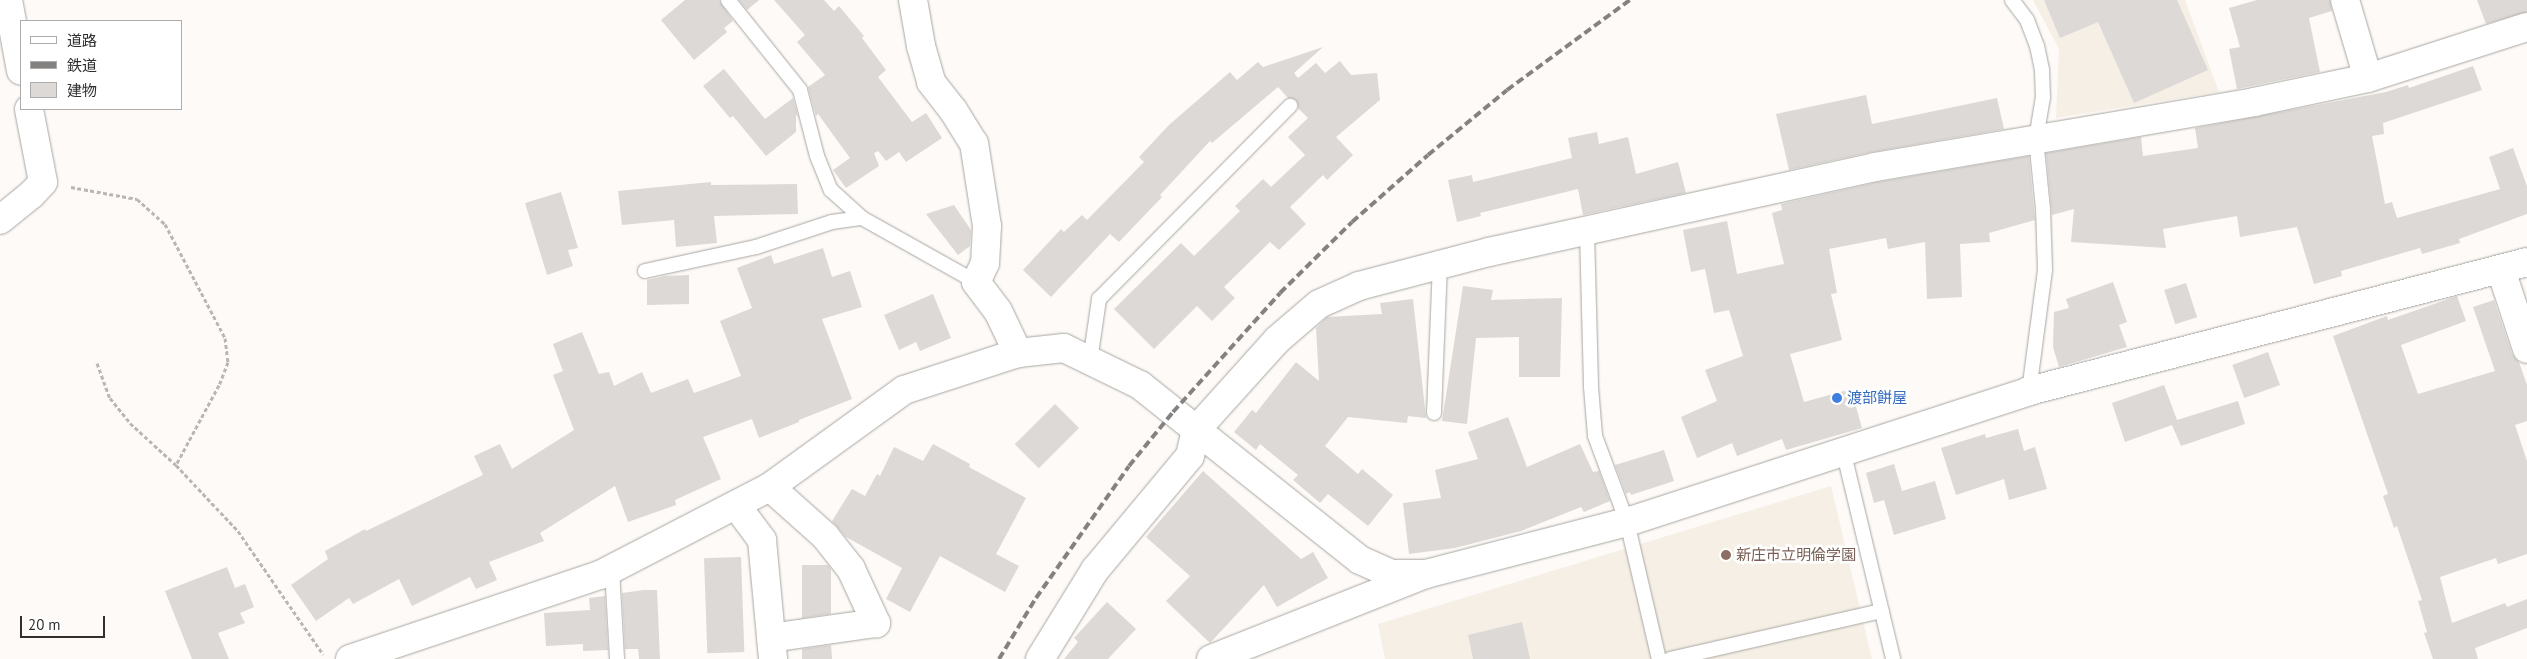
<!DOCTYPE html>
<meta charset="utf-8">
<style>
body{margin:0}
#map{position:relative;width:2527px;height:659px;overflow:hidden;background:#fdfaf7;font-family:"PT Sans","Noto Sans JP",sans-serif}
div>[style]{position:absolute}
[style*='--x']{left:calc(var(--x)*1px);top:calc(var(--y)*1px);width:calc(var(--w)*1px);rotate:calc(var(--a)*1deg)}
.built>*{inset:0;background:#f6efe5}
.building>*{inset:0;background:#dcd9d6;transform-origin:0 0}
.path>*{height:3px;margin-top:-1.5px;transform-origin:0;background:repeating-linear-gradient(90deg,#b9b7b5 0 4px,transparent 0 6.5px)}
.roads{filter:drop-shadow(0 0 1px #a8a6a2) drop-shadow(0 0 1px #a8a6a2)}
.service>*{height:14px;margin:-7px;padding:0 7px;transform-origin:7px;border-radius:7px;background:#fff}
.minor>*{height:28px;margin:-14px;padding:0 14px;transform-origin:14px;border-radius:14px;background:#fff}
.tertiary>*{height:28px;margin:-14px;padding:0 14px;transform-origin:14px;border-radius:14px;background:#fff}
.rail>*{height:4px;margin-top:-2px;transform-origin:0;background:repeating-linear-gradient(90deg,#848280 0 8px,transparent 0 12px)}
.dots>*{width:14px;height:14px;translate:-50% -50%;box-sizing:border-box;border:2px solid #fff;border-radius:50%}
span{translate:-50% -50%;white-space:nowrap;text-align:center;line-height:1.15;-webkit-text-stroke:5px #fff;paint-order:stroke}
.shop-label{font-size:15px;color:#366cbe}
.left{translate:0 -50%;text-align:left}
.education-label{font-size:15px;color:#785e54}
.legend{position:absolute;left:20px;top:20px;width:162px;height:90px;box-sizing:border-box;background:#fff;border:1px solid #adacac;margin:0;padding:6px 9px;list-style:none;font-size:15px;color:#31302f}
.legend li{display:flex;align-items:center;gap:10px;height:25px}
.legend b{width:25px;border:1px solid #adacac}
.scale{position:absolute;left:20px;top:616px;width:85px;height:22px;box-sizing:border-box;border:2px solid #31302f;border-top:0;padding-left:6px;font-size:15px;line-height:18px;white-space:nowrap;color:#31302f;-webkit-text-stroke:4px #fff;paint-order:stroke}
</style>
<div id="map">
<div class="built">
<i style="clip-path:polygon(2033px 0,2185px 0,2219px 92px,2056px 118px,2059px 49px)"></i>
<i style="clip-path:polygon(1831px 486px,1872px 659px,1385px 659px,1378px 624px)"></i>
</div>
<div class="building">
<i style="clip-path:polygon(685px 0,719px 0,733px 21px,724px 28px,727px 32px,694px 60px,661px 20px)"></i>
<i style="clip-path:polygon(739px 0,759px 0,747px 10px)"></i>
<i style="clip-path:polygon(774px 0,824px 0,834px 11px,839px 6px,864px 36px,862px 38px,886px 70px,878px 77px,912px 122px,926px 113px,942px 138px,906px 162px,899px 152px,886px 161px,878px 151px,874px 153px,879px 166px,846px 188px,833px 170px,850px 158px,818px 114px,816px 116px,808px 87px,825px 75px,797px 42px,805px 35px)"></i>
<i style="clip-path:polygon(2044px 0,2177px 0,2208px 70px,2134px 103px,2098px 22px,2060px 38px)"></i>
<i style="clip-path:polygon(2257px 0,2330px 0,2332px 11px,2309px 18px,2320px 72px,2237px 89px,2229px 49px,2240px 47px,2229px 8px)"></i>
<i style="clip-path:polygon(2477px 0,2527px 0,2527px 12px,2486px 24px)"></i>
<i style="clip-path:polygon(1323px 47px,1294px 73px,1298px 78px,1316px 63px,1325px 73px,1340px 61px,1351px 75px,1377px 73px,1380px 100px,1336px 137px,1353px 155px,1327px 180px,1323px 175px,1290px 207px,1306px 224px,1279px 250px,1270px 242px,1224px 287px,1235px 298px,1212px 321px,1197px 306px,1154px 349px,1114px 309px,1181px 243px,1194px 256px,1240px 211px,1235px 206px,1263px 179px,1271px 187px,1305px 155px,1288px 137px,1308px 118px,1298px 108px,1296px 100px,1288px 98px,1278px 87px,1212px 143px,1210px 141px,1160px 195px,1162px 197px,1119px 242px,1110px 234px,1051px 297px,1023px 270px,1061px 229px,1064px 232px,1082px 215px,1087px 220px,1144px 162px,1139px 157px,1169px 125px,1230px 72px,1237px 80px,1258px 62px,1263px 67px)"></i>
<i style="clip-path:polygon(2473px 66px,2482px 90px,2383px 123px,2384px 134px,2372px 136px,2385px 204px,2392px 202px,2397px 218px,2500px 189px,2489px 157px,2513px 148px,2527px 186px,2527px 214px,2459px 239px,2460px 243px,2422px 254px,2420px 248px,2341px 271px,2342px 276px,2314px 284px,2297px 227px,2240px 237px,2237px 216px,2163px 229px,2166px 248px,2071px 242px,2074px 209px,2052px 215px,2046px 153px,2141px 137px,2143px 156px,2198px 148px,2195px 128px,2386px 92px,2408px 85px,2409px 88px)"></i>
<i style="clip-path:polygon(724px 69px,765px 119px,793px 98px,798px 117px,796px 114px,796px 132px,766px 156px,733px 116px,730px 118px,703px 86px)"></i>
<i style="clip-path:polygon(1866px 95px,1872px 124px,1997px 98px,2004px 129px,1872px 152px,1789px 170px,1776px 114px)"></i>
<i style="clip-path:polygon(1597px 132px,1599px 144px,1628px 137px,1636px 174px,1678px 162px,1686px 193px,1583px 215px,1578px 189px,1480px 213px,1481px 216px,1457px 222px,1448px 180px,1472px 175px,1473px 182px,1572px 158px,1568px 138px)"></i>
<i style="clip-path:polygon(2029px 156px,2035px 220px,1989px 233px,1990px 242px,1960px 244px,1962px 297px,1927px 299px,1925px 242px,1888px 249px,1886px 238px,1829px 249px,1837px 293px,1831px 294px,1842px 340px,1790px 354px,1804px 402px,1851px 389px,1862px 428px,1786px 450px,1782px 439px,1737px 456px,1732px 443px,1697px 458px,1681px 417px,1717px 401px,1705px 370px,1743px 356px,1729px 310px,1714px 313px,1705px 269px,1691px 272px,1683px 230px,1727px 221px,1737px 274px,1784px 264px,1772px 213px,1782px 210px,1781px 204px,1878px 182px)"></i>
<i style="clip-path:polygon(711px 182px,711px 185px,797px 184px,798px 214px,714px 216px,717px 243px,676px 247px,674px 220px,622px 225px,618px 191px)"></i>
<i style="clip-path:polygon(561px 192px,578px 248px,568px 250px,573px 266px,547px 275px,525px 203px)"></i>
<i style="clip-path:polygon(954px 205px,971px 230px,970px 246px,958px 255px,926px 214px)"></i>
<i style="clip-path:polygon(823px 248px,832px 277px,850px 271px,862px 307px,822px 319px,852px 399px,799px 420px,799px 422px,759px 438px,752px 419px,703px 437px,721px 479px,675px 500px,676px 505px,628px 522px,615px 486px,540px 533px,544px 541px,489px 562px,497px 580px,476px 589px,470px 577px,412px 606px,399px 579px,353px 604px,349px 598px,316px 621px,291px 585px,328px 559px,325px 551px,365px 529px,366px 531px,483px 475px,474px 456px,500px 444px,512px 469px,574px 430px,553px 375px,563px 371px,553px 344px,582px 332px,599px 374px,609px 372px,614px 386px,642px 372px,651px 393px,688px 379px,694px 393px,741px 376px,720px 321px,752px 308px,737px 268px,771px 255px,774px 264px)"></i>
<i style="clip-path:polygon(689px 275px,689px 304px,647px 305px,647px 280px,665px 276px)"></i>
<i style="clip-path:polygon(2113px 282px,2127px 322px,2119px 325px,2127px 347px,2059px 367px,2053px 347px,2054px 312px,2069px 308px,2066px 299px)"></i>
<i style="left:2186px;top:283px;width:36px;height:23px;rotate:72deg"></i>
<i style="clip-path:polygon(1463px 286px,1493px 290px,1491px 300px,1562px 298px,1560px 377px,1519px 377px,1519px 337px,1476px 338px,1467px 424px,1442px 421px)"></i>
<i style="clip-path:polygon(933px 294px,951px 338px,920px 351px,916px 342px,899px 350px,884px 315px)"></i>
<i style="clip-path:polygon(2457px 296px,2466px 321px,2401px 345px,2418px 394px,2495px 371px,2473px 307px,2494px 300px,2512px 354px,2519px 362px,2527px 385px,2527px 421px,2515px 425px,2527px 461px,2527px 554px,2498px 564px,2496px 558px,2440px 577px,2452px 623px,2505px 603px,2507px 607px,2527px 599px,2527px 628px,2475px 648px,2478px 659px,2433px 659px,2424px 633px,2427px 632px,2418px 601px,2422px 600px,2397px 526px,2394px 528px,2383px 496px,2388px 494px,2333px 336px,2387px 316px,2388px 320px)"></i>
<i style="clip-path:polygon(1413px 299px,1426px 418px,1408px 416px,1407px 423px,1348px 417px,1325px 446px,1358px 474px,1362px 469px,1393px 495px,1368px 526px,1328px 494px,1320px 503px,1293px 480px,1298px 475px,1260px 444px,1256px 450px,1234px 432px,1252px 410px,1256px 413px,1296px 362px,1319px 381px,1316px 328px,1327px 317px,1382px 314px,1380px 303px)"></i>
<i style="left:2268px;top:352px;width:35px;height:38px;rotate:70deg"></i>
<i style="clip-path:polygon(2164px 385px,2177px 420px,2238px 401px,2245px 424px,2181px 446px,2172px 425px,2125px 442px,2112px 403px)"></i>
<i style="left:1055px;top:404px;width:34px;height:57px;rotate:45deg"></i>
<i style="clip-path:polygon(1508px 417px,1527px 467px,1580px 444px,1593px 472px,1599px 471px,1610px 501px,1584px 512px,1581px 507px,1521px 531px,1455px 548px,1409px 554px,1403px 503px,1441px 498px,1435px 470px,1478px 459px,1468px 432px)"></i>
<i style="clip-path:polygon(2018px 429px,2024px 451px,2035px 447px,2047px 489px,2009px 500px,2004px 479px,1956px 495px,1941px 448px,1985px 434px,1986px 438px)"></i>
<i style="clip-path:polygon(933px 444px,970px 464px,969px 467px,1026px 498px,996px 554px,1019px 566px,1005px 592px,940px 556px,910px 612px,886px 599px,902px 568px,846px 537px,832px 521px,852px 489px,865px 496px,877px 474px,880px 476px,894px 447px,923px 461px)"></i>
<i style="clip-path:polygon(1664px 450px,1674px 481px,1631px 495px,1630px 492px,1626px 494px,1615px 465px)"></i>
<i style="clip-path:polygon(1894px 464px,1902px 491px,1935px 481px,1946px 519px,1894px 535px,1884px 500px,1874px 503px,1866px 473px)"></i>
<i style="clip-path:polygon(1203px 471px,1301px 559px,1313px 552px,1328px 578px,1277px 607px,1264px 585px,1210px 643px,1166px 601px,1190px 576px,1146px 537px)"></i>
<i style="left:741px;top:557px;width:95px;height:37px;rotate:88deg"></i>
<i style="clip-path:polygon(802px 565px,828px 565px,831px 569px,831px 614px,802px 618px)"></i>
<i style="clip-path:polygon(227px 567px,235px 588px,245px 584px,254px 607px,240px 613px,245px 623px,218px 633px,229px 659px,192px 659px,165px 591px)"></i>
<i style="clip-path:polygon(644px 590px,657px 590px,660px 659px,639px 659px,638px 649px,625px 649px,622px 593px)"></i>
<i style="clip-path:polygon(605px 596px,608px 650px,583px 651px,583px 644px,546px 646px,544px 613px,590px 610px,589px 598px)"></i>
<i style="clip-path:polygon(1107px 602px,1136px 629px,1108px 659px,1064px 659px,1078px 642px,1074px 638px)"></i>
<i style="clip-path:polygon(1522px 622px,1530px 659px,1473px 659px,1468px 635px)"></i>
<i style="clip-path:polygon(831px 645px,832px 659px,802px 659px,802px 649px)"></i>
</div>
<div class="path">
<i style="--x:71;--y:187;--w:67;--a:10.3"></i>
<i style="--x:137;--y:199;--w:38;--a:42"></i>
<i style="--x:165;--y:224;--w:129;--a:62.2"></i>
<i style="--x:225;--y:338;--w:24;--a:83"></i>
<i style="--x:228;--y:362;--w:25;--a:111"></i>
<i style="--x:219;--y:385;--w:91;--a:118.3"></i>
<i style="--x:176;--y:465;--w:91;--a:46.8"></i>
<i style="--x:238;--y:531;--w:150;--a:55.4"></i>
<i style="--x:97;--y:363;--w:37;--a:70"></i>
<i style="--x:110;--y:398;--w:32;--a:51"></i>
<i style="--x:130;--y:423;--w:62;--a:42.4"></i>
</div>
<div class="roads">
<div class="service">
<i style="--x:728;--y:0;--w:115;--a:51.3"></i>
<i style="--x:800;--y:90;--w:68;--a:75.6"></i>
<i style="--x:817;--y:156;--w:37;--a:68"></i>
<i style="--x:831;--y:190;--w:42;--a:42.1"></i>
<i style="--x:2012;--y:0;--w:25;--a:53"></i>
<i style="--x:2027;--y:20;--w:28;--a:69"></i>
<i style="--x:2037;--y:46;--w:25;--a:78"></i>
<i style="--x:2042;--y:70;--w:27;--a:88"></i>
<i style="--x:2043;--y:97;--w:43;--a:99.5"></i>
<i style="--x:2036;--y:139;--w:70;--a:84.3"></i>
<i style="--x:2043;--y:209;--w:61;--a:88.1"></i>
<i style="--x:2045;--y:270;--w:122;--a:97.5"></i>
<i style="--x:1587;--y:232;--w:155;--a:88.5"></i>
<i style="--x:1591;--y:387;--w:49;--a:85.3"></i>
<i style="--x:1595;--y:436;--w:92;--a:69.6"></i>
<i style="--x:1627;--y:522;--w:141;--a:76.9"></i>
<i style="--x:645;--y:271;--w:114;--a:-12.2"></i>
<i style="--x:756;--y:247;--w:80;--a:-18.2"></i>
<i style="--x:832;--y:222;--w:30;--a:-8"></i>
<i style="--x:862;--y:218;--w:131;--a:29.3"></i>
<i style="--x:1090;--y:361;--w:63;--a:-81.7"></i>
<i style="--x:1099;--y:299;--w:272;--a:-45.3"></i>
<i style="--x:1434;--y:413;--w:149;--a:-87.7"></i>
<i style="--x:1843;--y:450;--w:215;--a:76.5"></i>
<i style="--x:612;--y:569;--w:90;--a:86.8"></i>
<i style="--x:1670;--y:659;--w:217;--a:-12.8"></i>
</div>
<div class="minor">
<i style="--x:8;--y:0;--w:72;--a:79.6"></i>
<i style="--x:913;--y:0;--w:47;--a:80.1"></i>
<i style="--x:921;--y:46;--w:37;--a:74"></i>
<i style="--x:931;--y:82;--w:36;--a:52"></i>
<i style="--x:953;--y:110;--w:39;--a:58"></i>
<i style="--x:974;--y:143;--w:84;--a:81.1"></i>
<i style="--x:987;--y:226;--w:37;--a:93"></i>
<i style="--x:985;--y:263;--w:21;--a:115"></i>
<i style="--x:976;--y:282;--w:36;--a:53"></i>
<i style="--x:998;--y:311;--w:47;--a:64.5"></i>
<i style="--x:2345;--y:0;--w:81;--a:73.6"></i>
<i style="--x:0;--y:220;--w:41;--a:-39.1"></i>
<i style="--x:32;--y:194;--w:16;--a:-47"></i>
<i style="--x:43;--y:182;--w:74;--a:-100.9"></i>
<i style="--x:2501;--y:270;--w:83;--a:71.8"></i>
<i style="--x:770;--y:487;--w:74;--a:41.7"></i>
<i style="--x:825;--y:536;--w:42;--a:51.8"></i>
<i style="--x:851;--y:569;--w:60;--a:65.2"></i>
<i style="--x:876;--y:623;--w:106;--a:171.9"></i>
<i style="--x:736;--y:505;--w:44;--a:53.4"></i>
<i style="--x:762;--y:540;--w:120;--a:84.7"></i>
<i style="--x:1040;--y:659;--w:105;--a:-58.3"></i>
<i style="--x:1095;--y:570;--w:148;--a:-50.2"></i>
<i style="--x:1190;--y:456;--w:27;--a:-77"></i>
<i style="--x:1196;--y:430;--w:121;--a:-48"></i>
<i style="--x:1277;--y:340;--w:55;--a:-40.6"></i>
<i style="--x:1319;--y:304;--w:44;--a:-24.2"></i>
<i style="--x:1359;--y:286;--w:134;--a:-14.7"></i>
<i style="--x:1489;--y:252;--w:395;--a:-12.4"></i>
<i style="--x:1875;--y:167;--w:385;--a:-9.7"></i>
<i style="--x:2254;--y:102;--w:116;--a:-11.9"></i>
<i style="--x:2368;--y:78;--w:167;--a:-17.8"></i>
<i style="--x:1211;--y:659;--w:231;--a:-21.6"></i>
</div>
<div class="tertiary">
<i style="--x:350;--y:659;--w:264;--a:-18.6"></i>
<i style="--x:600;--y:575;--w:191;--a:-27.4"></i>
<i style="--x:770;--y:487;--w:165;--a:-35.9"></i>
<i style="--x:904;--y:390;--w:120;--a:-18"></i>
<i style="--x:1018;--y:353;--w:46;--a:-6.2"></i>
<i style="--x:1064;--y:348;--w:85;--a:26"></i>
<i style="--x:1140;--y:385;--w:281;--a:38.5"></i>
<i style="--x:1360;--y:560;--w:34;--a:24"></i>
<i style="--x:1391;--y:574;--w:35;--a:0"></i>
<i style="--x:1426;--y:574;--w:208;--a:-14.5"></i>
<i style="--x:1627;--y:522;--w:423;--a:-18"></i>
<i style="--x:2029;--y:391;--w:514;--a:-14.52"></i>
</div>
</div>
<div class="rail">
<i style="--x:999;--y:659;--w:71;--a:-58.8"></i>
<i style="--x:1036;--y:598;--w:161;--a:-54.8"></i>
<i style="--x:1129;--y:466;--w:70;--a:-50.8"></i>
<i style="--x:1173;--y:412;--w:160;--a:-48"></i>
<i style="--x:1280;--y:293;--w:101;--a:-44.6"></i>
<i style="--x:1352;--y:222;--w:101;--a:-41.4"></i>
<i style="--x:1428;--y:155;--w:102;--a:-39.4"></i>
<i style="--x:1507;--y:90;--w:152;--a:-36.2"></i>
</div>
<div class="dots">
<i style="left:1837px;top:398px;background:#3f7fe0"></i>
<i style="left:1726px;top:555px;background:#8d6e63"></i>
</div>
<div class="shop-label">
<span class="left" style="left:1847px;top:398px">渡部餅屋</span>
</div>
<div class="education-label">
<span class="left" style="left:1736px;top:555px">新庄市立明倫学園</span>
</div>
<ul class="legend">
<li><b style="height:6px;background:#fff"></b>道路</li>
<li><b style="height:6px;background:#848280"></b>鉄道</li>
<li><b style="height:14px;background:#dcd9d6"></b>建物</li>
</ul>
<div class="scale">20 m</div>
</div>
